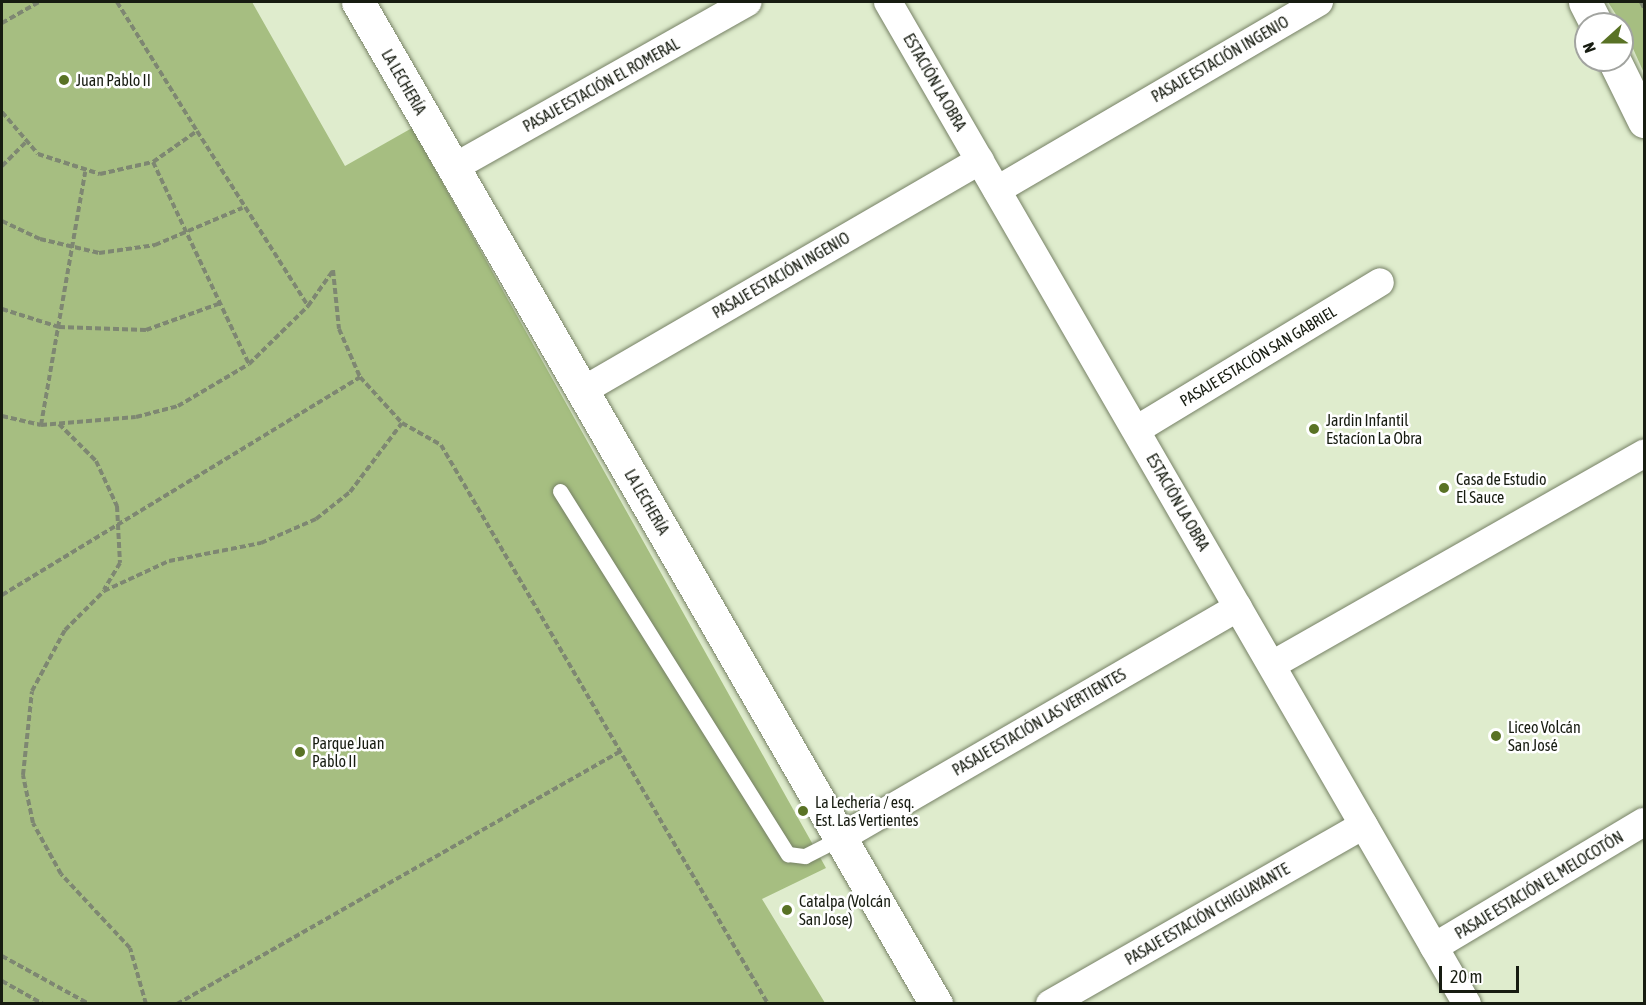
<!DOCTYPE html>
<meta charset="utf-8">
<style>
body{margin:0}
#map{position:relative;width:1646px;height:1005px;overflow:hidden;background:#dfeccd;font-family:"Asap Condensed",sans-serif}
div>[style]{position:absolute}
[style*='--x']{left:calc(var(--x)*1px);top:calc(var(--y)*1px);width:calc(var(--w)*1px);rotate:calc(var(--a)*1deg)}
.green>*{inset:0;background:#a6be81}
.path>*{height:4px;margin-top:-2px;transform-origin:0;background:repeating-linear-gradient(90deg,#7e8772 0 6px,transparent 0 9px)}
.roads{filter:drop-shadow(0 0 2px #768165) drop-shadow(0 0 2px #768165)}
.lane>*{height:15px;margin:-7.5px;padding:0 7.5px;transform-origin:7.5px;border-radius:7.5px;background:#fff}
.street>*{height:28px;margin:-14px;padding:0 14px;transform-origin:14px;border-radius:14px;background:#fff}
.secondary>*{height:33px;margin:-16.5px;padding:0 16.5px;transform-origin:16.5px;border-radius:16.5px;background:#fff}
.dots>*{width:16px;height:16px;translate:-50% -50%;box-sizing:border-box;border:3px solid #fff;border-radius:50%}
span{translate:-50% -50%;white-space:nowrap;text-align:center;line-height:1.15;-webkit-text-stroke:5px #fff;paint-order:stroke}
.street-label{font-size:16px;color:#171c11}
.poi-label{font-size:16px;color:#171c11}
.left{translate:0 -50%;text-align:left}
.frame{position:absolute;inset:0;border:3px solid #171c11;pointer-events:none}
.north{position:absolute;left:1574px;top:12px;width:60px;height:60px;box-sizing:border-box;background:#fff;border:2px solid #a2a4a0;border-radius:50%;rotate:249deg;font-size:16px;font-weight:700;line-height:24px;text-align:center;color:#171c11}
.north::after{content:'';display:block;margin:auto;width:21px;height:27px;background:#597225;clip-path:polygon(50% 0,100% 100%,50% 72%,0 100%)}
.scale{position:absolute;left:1439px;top:966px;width:80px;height:27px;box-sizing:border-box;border:3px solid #171c11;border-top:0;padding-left:8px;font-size:18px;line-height:21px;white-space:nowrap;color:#171c11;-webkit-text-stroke:4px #fff;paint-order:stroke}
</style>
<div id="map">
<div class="green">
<i style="clip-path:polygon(2px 2px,252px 2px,345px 166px,412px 128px,826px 868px,762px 899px,825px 1003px,2px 1004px)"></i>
<i style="clip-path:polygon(1608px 2px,1644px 2px,1644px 73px,1622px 24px)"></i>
</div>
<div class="path">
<i style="--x:117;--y:2;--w:152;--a:58.2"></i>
<i style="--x:1641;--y:2;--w:7;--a:63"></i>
<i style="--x:2;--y:23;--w:43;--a:-29.6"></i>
<i style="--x:2;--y:112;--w:55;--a:49.4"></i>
<i style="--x:38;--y:154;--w:65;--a:17.9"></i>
<i style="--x:100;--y:174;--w:54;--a:-12.8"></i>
<i style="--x:153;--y:162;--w:54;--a:-35.2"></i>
<i style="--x:197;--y:131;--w:207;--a:57.6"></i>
<i style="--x:153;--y:162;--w:224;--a:64.6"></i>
<i style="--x:2;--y:166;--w:33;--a:-45"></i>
<i style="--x:2;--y:221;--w:42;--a:25.3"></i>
<i style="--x:40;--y:239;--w:61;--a:13.3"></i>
<i style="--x:99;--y:253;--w:57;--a:-8.1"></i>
<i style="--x:155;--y:245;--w:95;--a:-23"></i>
<i style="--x:333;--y:270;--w:59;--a:84.2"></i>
<i style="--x:339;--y:329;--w:52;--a:66.4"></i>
<i style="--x:360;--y:377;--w:62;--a:47.6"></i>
<i style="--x:402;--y:423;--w:45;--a:29.4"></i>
<i style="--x:441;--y:445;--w:648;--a:59.67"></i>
<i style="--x:2;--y:309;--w:60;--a:17.5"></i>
<i style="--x:59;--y:327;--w:87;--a:2"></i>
<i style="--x:146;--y:330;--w:80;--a:-19.8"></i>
<i style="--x:2;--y:416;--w:40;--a:13"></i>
<i style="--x:41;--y:425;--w:95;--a:-4.8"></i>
<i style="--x:136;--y:417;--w:43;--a:-14.7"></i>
<i style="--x:178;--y:406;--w:82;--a:-30.6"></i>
<i style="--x:249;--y:364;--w:83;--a:-44.5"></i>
<i style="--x:308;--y:306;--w:42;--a:-54.8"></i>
<i style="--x:59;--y:424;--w:52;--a:45"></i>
<i style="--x:96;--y:461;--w:50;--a:65"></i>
<i style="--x:117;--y:506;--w:57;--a:87"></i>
<i style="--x:120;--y:563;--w:31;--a:121"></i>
<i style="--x:41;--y:425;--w:257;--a:-80.1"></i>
<i style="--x:2;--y:595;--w:419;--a:-31.3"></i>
<i style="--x:2;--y:956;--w:99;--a:28.9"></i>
<i style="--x:2;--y:981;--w:47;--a:29.3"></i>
<i style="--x:146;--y:1004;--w:58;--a:-105.9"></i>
<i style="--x:130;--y:948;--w:101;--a:-133"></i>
<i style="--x:61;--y:874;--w:58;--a:-118.8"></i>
<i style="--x:33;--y:823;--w:49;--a:-101.8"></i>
<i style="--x:23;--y:775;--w:84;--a:-83.9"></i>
<i style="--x:32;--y:691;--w:69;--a:-61.6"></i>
<i style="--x:65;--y:630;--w:55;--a:-45"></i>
<i style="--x:104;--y:591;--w:72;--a:-24.8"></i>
<i style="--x:169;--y:561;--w:94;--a:-11.1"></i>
<i style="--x:261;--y:543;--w:60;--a:-23.6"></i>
<i style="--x:316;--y:519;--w:43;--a:-38.5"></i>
<i style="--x:350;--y:492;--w:86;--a:-53"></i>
<i style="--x:177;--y:1004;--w:511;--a:-29.68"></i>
</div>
<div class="roads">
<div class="lane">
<i style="--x:560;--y:491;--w:429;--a:57.9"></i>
<i style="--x:788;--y:854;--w:17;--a:7"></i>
<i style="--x:805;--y:856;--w:39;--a:-27"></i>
</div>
<div class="street">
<i style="--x:888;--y:2;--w:1157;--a:59.98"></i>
<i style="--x:453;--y:168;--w:338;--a:-29.4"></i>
<i style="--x:997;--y:190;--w:373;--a:-30.3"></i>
<i style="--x:582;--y:391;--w:460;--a:-30.1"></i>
<i style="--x:1136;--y:430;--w:285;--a:-31.2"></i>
<i style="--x:1272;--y:665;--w:428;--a:-29.6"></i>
<i style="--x:840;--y:838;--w:460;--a:-30.1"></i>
<i style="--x:1434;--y:947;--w:244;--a:-30.8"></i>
<i style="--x:1050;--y:1004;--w:361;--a:-29.7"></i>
</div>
<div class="secondary">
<i style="--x:358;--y:2;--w:1157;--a:60.02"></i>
<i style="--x:1585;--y:2;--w:25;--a:63"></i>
<i style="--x:1614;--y:60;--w:68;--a:63.8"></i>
</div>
</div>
<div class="dots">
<i style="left:64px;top:80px;background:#597225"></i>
<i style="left:1314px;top:429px;background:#597225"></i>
<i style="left:1444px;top:488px;background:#597225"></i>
<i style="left:1496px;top:736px;background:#597225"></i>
<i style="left:300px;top:752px;background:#597225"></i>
<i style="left:803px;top:811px;background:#597225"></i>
<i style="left:787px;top:910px;background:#597225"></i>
</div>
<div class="street-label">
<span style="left:1220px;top:59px;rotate:-30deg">PASAJE ESTACIÓN INGENIO</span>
<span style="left:404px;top:82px;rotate:60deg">LA LECHERÍA</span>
<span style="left:935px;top:82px;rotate:60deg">ESTACIÓN LA OBRA</span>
<span style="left:601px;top:85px;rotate:-29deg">PASAJE ESTACIÓN EL ROMERAL</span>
<span style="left:781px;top:275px;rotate:-30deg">PASAJE ESTACIÓN INGENIO</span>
<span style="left:1258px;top:356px;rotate:-31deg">PASAJE ESTACIÓN SAN GABRIEL</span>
<span style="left:647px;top:502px;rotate:60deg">LA LECHERÍA</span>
<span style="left:1178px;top:502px;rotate:60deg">ESTACIÓN LA OBRA</span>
<span style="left:1039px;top:722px;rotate:-30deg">PASAJE ESTACIÓN LAS VERTIENTES</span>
<span style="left:1539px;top:885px;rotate:-31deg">PASAJE ESTACIÓN EL MELOCOTÓN</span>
<span style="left:1207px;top:914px;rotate:-30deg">PASAJE ESTACIÓN CHIGUAYANTE</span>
</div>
<div class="poi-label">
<span class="left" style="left:76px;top:80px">Juan Pablo II</span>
<span class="left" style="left:1326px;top:429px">Jardin Infantil<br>Estacíon La Obra</span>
<span class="left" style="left:1456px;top:488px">Casa de Estudio<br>El Sauce</span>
<span class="left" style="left:1508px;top:736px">Liceo Volcán<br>San José</span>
<span class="left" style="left:312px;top:752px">Parque Juan<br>Pablo II</span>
<span class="left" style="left:815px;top:811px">La Lechería / esq.<br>Est. Las Vertientes</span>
<span class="left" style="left:799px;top:910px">Catalpa (Volcán<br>San Jose)</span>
</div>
<div class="frame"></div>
<div class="north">N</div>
<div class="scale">20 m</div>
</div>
